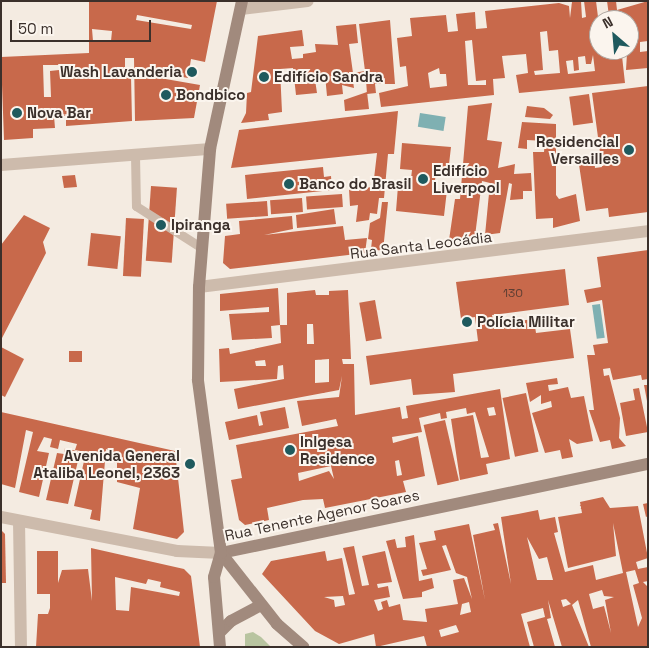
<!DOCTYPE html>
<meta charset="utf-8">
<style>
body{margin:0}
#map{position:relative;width:649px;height:648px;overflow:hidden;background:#f4ebe1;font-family:"Space Grotesk",sans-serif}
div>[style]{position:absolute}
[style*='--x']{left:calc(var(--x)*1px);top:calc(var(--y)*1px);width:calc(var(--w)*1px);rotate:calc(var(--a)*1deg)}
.green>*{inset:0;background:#b8c4a0}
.water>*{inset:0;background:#7fb0b2;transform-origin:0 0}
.building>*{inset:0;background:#c8694b;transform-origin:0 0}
.lane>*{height:9px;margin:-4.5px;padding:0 4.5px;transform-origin:4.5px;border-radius:4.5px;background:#cdbbac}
.street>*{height:12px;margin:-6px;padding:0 6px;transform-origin:6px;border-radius:6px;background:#cdbbac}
.secondary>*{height:12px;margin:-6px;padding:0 6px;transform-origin:6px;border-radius:6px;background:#a18a7d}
.dots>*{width:14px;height:14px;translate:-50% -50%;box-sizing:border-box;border:2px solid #fbf5ee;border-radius:50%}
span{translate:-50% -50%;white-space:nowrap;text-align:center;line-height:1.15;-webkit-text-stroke:4px #fbf5ee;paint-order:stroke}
.number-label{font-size:12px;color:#5e3e33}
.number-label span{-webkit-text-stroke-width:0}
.poi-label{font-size:15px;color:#3b302b;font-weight:700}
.right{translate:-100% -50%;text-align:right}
.left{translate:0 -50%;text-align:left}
.street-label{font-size:15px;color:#3b302b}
.frame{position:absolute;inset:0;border:2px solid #3b302b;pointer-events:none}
.north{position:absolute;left:589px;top:10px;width:50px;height:50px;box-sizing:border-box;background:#fbf5ee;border:1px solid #aea6a0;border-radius:50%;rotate:333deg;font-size:14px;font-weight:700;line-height:20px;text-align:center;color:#3b302b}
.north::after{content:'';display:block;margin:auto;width:18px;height:22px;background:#1f5a5e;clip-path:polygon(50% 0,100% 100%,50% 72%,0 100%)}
.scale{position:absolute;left:10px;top:20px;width:141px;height:22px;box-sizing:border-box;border:2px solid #3b302b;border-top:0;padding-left:6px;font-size:15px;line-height:18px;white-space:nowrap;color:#3b302b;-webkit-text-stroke:4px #fbf5ee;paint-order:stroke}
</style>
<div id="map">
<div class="green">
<i style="clip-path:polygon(253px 632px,261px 637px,271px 647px,245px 647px,245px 634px)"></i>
</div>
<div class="water">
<i style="left:420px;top:113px;width:26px;height:14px;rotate:9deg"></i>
<i style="left:600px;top:304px;width:34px;height:8px;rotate:82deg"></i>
</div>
<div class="building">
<i style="clip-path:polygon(evenodd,89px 1px,217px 1px,205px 62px,191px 59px,188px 78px,155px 72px,154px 77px,200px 85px,194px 118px,135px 121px,134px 58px,125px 58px,125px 76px,131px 76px,132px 121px,66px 126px,66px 116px,54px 116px,55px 128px,33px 129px,33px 138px,4px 140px,1px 57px,89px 53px,89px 1px,137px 15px,192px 25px,191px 29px,136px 20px,137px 15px,89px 1px,92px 29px,112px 31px,111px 41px,93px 41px,92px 29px,89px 1px,43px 65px,59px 65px,59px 70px,50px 71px,51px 97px,44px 97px,43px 65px)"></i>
<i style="clip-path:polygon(evenodd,581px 1px,582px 18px,586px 17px,584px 1px,596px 1px,598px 17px,609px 16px,607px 1px,616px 1px,617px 10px,648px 1px,648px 41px,640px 42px,640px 52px,648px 51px,648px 68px,626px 70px,629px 20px,599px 20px,599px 50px,609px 50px,610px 57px,622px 56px,625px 83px,519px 93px,516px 75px,528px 73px,526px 54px,502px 56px,505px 78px,493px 79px,494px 95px,381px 107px,379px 93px,408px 86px,406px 66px,400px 67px,397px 38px,412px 36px,410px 18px,446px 15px,448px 32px,458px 31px,456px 14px,475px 12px,476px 29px,487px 28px,485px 11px,559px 3px,569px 6px,570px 18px,572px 2px,581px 1px,547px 31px,549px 51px,558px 50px,560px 73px,535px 75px,534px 71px,543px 70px,540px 32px,547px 31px,581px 1px,472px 40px,476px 81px,486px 80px,486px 85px,468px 85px,465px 41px,472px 40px,581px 1px,593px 55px,595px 71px,568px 74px,566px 61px,573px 60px,574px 71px,579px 70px,578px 57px,585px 56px,586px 64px,591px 64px,593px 55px,581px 1px,439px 68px,440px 74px,446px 74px,447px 86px,430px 88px,428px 73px,439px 68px)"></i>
<i style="clip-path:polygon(390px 20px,395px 84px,375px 84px,376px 93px,367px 94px,366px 80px,353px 81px,354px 88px,342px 85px,343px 94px,327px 96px,325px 75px,314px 73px,317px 93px,296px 95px,293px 68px,280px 69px,282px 112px,268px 114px,269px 120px,241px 123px,246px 113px,247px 93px,251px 92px,258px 36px,302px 30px,304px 46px,290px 47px,292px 59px,303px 58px,303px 54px,316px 52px,315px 44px,338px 45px,336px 26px,356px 24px,358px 43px,349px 44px,353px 73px,365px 71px,359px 24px)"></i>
<i style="clip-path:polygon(648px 86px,648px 212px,609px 217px,608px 208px,586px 211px,578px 158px,594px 156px,595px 168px,602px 167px,592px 93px)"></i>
<i style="clip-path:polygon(367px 92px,369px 109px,345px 111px,344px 100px)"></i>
<i style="left:589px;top:94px;width:29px;height:20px;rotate:82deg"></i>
<i style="clip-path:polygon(492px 103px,487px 140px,502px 142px,498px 168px,515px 164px,514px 174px,531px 173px,532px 191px,523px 191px,523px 199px,510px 200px,512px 184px,509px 183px,500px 233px,485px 235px,490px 183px,482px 181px,475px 236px,449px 240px,455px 199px,460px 199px,468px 106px)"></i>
<i style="clip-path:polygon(527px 106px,544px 108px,553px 115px,550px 119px,525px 117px)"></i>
<i style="clip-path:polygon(398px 111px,394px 154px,388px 154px,384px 198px,379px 198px,377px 214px,370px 213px,369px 220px,356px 222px,358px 205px,350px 206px,349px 189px,373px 187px,377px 153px,231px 168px,239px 130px)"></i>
<i style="clip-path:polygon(522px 122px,556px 124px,556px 195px,559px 199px,576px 194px,580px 221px,553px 228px,553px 218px,536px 219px,533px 152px,544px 152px,545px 141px,527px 140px,527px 149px,518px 148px)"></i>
<i style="clip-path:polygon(402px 143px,451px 147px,448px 173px,436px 172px,434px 189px,447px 190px,444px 216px,396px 211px,398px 186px,410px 187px,412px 170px,400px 169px)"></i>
<i style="clip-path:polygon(323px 167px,324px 177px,331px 176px,332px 190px,247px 199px,245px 175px)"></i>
<i style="clip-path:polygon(75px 175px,77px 187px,64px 188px,62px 176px)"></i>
<i style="left:151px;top:186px;width:26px;height:75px;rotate:4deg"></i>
<i style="left:342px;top:194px;width:13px;height:36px;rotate:86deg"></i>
<i style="left:302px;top:198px;width:14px;height:32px;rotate:86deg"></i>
<i style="left:267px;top:201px;width:15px;height:41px;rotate:86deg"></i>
<i style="clip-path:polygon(382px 202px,388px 202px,383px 251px,371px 249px,372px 240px,368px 239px,370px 223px,380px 218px)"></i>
<i style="clip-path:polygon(334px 209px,336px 224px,297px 228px,296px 215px)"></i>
<i style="clip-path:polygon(24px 215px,50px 228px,43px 242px,46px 253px,1px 340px,1px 245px)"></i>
<i style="clip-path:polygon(292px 216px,293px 229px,264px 235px,343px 226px,345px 240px,367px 238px,365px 253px,230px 269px,223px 263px,225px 236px,240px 234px,239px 221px)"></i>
<i style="left:126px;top:218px;width:18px;height:58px;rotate:3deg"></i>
<i style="left:91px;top:233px;width:30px;height:33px;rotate:6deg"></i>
<i style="clip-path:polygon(648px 250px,648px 379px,642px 380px,641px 375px,613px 380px,610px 368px,603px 369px,604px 376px,609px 375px,620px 418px,619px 438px,626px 446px,612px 449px,610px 440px,600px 442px,589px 410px,594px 410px,587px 355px,595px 355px,593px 345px,608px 343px,602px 300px,587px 303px,584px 290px,601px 287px,597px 257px)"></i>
<i style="clip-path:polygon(565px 269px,569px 305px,492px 315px,494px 324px,534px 319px,536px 333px,570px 329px,574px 358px,453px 374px,455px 392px,413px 395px,411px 379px,370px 385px,366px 356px,478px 341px,475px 317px,461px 319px,456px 282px)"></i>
<i style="clip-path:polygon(278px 288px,280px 325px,271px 326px,272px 338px,232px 340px,229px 314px,269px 312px,269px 307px,220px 311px,220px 294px)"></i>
<i style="clip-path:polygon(evenodd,315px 290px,316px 295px,329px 295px,329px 291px,348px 290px,351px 359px,342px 359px,343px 364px,354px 364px,355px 415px,400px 407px,402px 419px,408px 418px,406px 406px,500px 389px,510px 459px,486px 464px,488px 474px,460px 480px,451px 419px,473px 415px,481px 458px,489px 457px,475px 412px,467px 414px,466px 408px,446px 412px,447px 418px,441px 419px,440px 413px,419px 418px,422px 432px,392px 437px,393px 443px,418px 436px,425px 476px,403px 481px,406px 492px,325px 508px,323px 499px,303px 500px,267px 508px,269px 520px,245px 525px,239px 520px,231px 480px,242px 478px,236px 445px,338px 426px,336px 419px,302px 426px,297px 401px,339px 397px,342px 376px,339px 390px,238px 409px,234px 389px,284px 379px,283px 365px,278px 366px,277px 379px,220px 382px,219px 349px,229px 348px,230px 354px,281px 343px,280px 325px,287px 325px,287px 293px,315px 290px,307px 324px,313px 324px,314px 344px,307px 344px,307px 324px,315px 290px,329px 359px,329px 382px,315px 383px,315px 360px,329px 359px,315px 290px,265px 360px,266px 366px,256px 366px,255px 361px,265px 360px,315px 290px,494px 407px,496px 415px,489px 416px,487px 408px,494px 407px,315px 290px,363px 454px,331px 462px,330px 460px,363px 454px,315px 290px,399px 460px,402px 475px,397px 476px,395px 461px,399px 460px,315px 290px,331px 466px,334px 479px,329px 471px,299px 481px,298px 473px,331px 466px)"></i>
<i style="left:375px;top:300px;width:39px;height:16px;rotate:80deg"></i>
<i style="clip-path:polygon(1px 347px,24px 359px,5px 397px,1px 395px)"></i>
<i style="left:69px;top:351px;width:13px;height:11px"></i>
<i style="clip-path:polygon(557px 378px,558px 384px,548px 385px,549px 391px,568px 387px,571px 398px,584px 396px,593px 441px,577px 444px,569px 439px,573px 457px,562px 459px,560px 450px,545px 453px,532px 413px,552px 407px,551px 401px,541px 404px,541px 395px,530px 402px,526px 383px)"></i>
<i style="clip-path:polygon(644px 385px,648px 385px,648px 400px,647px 401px)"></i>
<i style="clip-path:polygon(639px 388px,648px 432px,626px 436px,620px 403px,635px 400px,633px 389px)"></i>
<i style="left:526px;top:393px;width:60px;height:24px;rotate:78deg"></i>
<i style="clip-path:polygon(285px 407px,289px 428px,229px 440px,225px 422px,257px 415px,259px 426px,263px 425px,260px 412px)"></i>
<i style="clip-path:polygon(evenodd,1px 412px,175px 451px,184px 532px,177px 539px,133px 529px,140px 488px,117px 482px,117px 463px,109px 461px,111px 451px,106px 449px,100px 521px,90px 519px,92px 510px,74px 506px,86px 452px,75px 450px,77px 444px,60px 440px,58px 449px,50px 447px,52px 439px,44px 437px,37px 451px,49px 453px,39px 497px,19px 492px,33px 432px,26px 430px,15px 488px,1px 484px,1px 412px,134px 452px,143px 454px,142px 457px,134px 456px,134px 452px)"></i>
<i style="left:445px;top:420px;width:62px;height:22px;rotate:77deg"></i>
<i style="clip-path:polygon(65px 448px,80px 452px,68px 504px,46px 500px,57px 453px,64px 454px)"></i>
<i style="clip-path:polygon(evenodd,603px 497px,610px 508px,638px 506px,648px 558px,636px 562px,638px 569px,648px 567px,648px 581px,643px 582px,648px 587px,648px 647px,591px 647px,578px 600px,572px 605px,589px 647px,562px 647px,548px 600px,551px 618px,547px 619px,555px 647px,534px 647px,527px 622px,545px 617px,543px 608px,521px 614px,530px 647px,427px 647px,424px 636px,376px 647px,374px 634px,339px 644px,315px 631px,262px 574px,271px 561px,325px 551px,327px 561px,342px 558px,349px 595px,355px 594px,343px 548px,354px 546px,362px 586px,369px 585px,362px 556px,385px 551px,392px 582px,377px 584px,378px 588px,388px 586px,390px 597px,374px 600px,378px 611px,383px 609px,381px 602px,387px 600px,389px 607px,400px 604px,403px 620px,427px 622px,425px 609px,458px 604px,453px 580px,464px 578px,472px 599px,467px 577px,456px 573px,446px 545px,442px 546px,451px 570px,423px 576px,421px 570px,427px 569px,419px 543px,436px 540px,434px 531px,469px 524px,485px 600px,473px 535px,495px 530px,493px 524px,498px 523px,511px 584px,501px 517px,518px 514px,538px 510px,540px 520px,555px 517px,558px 532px,554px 533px,565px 572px,593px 565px,596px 580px,623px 573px,613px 523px,616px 556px,568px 568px,558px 517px,582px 513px,580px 502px,603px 497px,527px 537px,539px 559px,547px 557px,553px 580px,537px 580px,527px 537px,603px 497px,635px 570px,639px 583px,633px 585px,642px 618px,638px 627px,626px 572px,635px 570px,603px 497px,602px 590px,604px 596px,614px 597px,605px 600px,611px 633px,604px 606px,593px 609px,589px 594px,602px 590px,603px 497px,343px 596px,345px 605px,335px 607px,334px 600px,324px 597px,343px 596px,603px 497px,566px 599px,571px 604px,563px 607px,561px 600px,566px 599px,603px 497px,469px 602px,471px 612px,460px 615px,462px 604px,469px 602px,603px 497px,456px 625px,459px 632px,441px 637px,439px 630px,456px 625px)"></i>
<i style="clip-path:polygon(648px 503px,648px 516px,646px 517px,643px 504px)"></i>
<i style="clip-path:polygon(1px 530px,5px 534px,6px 583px,1px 583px)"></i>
<i style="clip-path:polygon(414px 535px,419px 581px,432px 578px,434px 588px,422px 592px,422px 597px,403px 599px,386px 541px,395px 539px,397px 548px,406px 547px,405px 537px)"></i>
<i style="clip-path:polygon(evenodd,91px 548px,184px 569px,191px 576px,200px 647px,36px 647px,38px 614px,48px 614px,50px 608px,50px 594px,37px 594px,37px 551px,58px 551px,58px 583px,62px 570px,88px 569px,92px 601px,91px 548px,115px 577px,146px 584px,148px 579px,161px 582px,160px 587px,180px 592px,179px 596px,131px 587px,129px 611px,116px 610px,115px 577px)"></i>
</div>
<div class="lane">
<i style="--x:135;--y:155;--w:51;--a:88.9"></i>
<i style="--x:136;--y:206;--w:78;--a:32.5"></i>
</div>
<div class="street">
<i style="--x:241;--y:9;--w:67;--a:-6.8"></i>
<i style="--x:1;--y:165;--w:210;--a:-4.4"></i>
<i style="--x:199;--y:287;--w:452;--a:-7.1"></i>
<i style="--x:1;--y:517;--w:179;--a:10.9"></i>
<i style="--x:177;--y:551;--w:44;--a:2.6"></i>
<i style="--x:19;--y:521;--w:126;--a:89.1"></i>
</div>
<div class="secondary">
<i style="--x:221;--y:553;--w:436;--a:-11.8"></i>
<i style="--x:221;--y:553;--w:90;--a:51.7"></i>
<i style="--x:277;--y:624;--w:35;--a:41"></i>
<i style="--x:219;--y:633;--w:17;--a:-45"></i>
<i style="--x:231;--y:621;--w:34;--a:-28"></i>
<i style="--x:220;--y:647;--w:70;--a:-94.9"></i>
<i style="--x:214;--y:577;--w:25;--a:-74"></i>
<i style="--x:221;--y:553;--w:175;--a:-97.6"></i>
<i style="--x:198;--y:380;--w:93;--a:-89.4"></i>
<i style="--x:199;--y:287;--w:138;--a:-85.4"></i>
<i style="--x:210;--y:149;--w:151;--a:-77.8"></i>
</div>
<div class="dots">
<i style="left:192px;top:72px;background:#1f5a5e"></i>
<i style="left:264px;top:77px;background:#1f5a5e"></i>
<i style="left:166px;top:95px;background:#1f5a5e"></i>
<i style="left:17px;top:113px;background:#1f5a5e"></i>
<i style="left:629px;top:150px;background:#1f5a5e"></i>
<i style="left:423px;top:179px;background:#1f5a5e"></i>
<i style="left:289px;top:184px;background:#1f5a5e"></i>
<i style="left:161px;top:225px;background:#1f5a5e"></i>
<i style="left:467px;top:322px;background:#1f5a5e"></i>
<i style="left:290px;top:450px;background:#1f5a5e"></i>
<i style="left:190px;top:464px;background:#1f5a5e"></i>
</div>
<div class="number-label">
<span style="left:513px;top:294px">130</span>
</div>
<div class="poi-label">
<span class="right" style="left:182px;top:72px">Wash Lavanderia</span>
<span class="left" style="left:274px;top:77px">Edifício Sandra</span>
<span class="left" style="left:176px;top:95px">Bondbico</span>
<span class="left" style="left:27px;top:113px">Nova Bar</span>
<span class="right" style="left:619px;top:150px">Residencial<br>Versailles</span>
<span class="left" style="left:433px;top:179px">Edifício<br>Liverpool</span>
<span class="left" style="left:299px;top:184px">Banco do Brasil</span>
<span class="left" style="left:171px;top:225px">Ipiranga</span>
<span class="left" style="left:477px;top:322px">Polícia Militar</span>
<span class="left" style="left:300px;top:450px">Inlgesa<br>Residence</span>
<span class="right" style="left:180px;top:464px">Avenida General<br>Ataliba Leonel, 2363</span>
</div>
<div class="street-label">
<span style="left:421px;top:245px;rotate:-7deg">Rua Santa Leocádia</span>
<span style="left:322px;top:515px;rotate:-12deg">Rua Tenente Agenor Soares</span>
</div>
<div class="frame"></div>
<div class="north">N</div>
<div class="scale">50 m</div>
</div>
